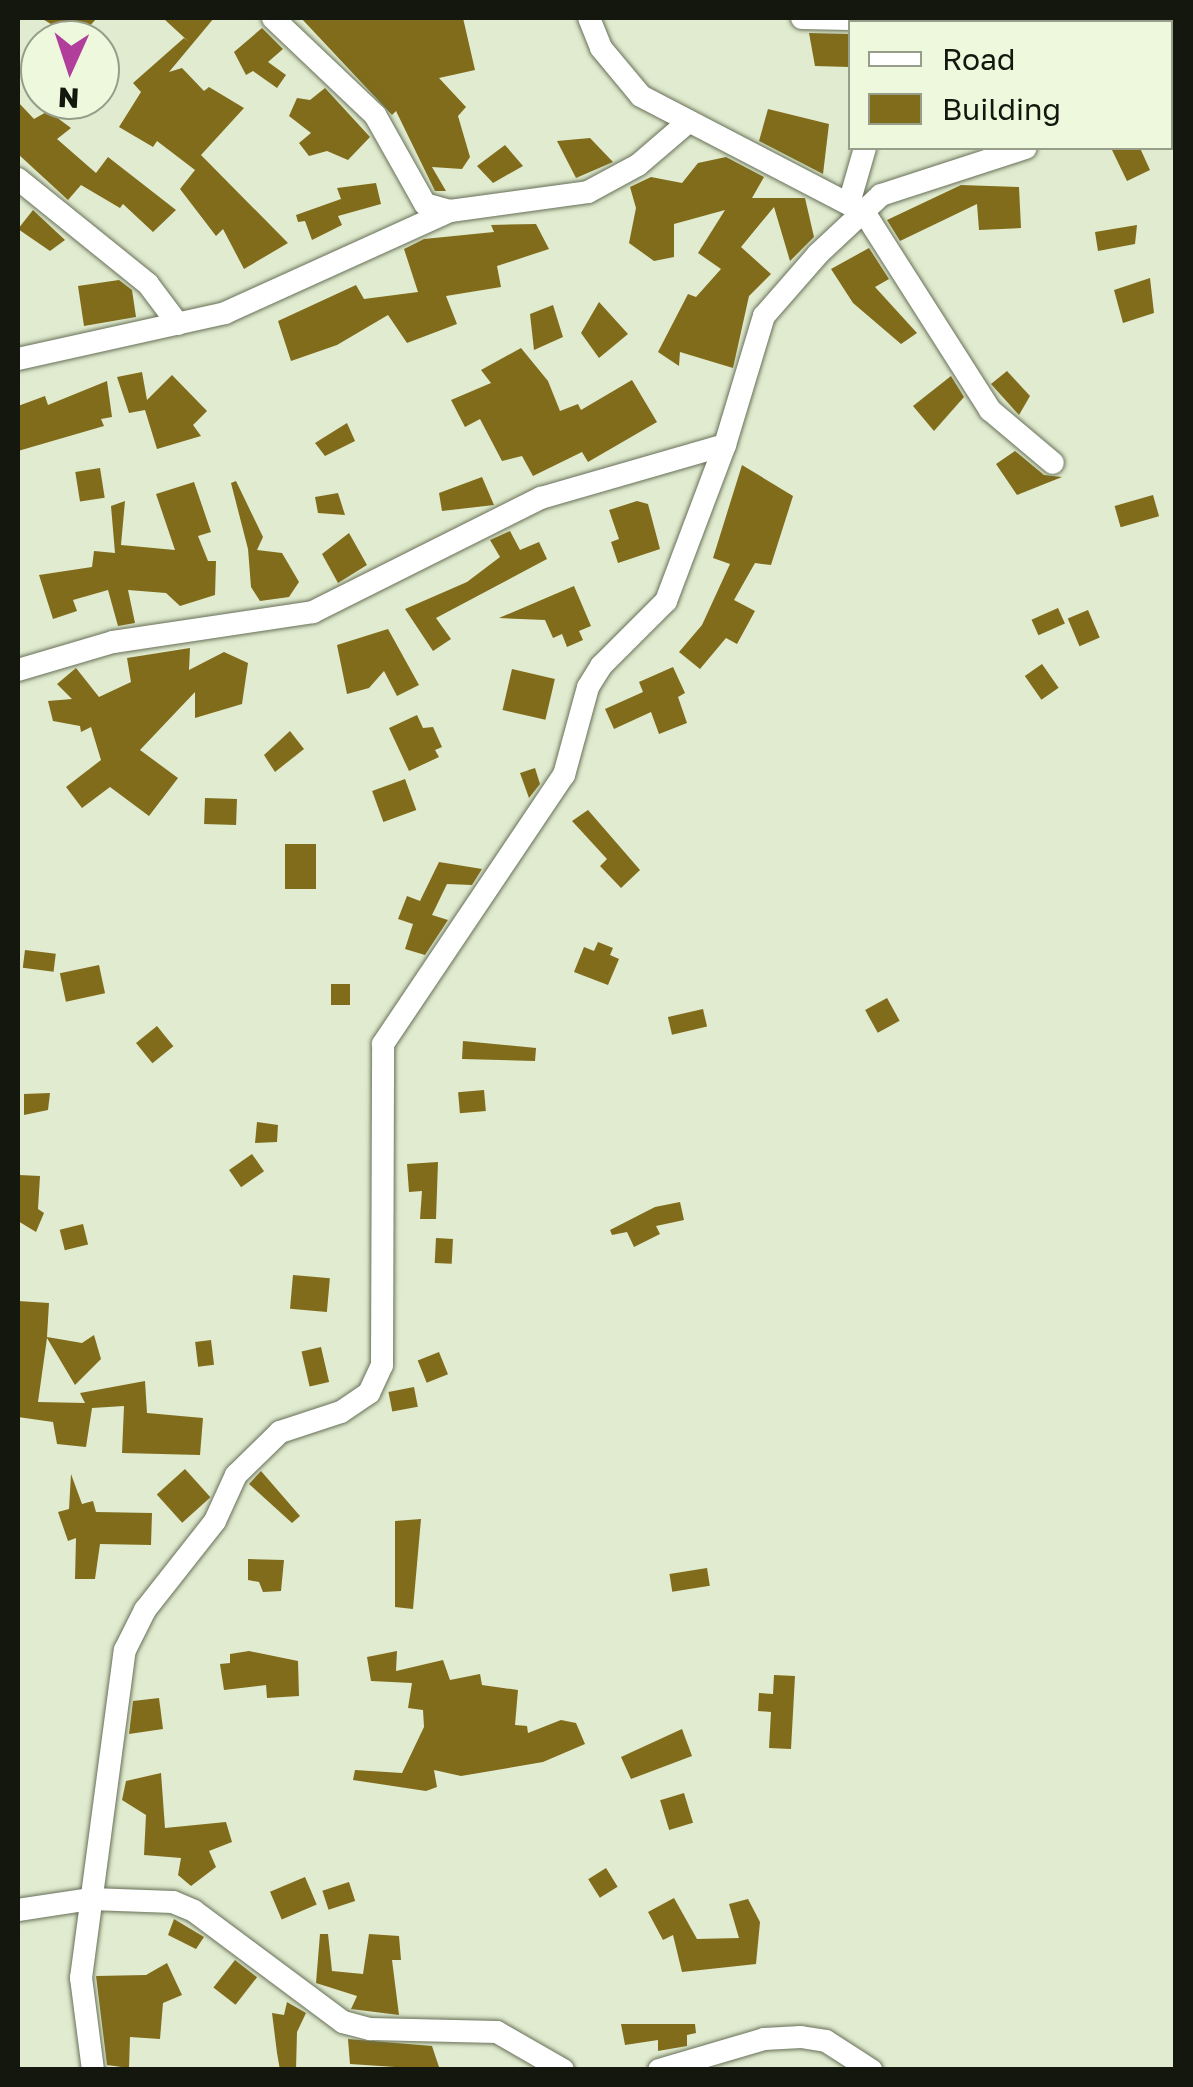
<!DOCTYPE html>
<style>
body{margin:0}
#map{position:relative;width:1193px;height:2087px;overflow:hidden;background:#e0ebcf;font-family:"Golos Text",sans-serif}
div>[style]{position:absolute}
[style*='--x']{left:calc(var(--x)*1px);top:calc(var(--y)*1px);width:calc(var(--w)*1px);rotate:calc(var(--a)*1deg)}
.building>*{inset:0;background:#806c1b;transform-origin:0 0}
.roads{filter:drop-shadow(0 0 2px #677058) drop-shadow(0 0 2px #677058)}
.minor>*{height:22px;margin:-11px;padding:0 11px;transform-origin:11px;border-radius:11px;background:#fff}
span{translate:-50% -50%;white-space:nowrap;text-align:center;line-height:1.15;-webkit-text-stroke:8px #edf8dd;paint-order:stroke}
.frame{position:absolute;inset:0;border:20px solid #14170e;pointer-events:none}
.legend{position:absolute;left:848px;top:20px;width:325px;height:130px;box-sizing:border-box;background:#edf8dd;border:2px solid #969e8a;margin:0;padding:12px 18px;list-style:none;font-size:30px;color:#14170e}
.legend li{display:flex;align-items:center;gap:20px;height:50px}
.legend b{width:50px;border:2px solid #969e8a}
.north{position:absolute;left:20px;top:20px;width:100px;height:100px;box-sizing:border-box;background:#edf8dd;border:2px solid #969e8a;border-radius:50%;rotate:183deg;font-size:28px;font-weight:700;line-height:40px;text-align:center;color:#14170e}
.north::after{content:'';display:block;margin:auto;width:35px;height:45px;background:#b03e9a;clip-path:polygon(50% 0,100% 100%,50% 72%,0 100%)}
</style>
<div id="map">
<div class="building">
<i style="clip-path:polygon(41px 18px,97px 18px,77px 40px)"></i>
<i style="clip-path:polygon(163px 18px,214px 18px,169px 72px,182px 68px,204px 91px,209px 87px,244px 108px,201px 155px,288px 243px,244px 269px,223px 229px,216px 236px,180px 189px,195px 170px,157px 141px,153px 147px,119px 127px,141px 92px,133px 83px,184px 38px,189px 42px)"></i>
<i style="clip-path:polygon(301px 18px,463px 18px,475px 70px,439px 78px,466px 107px,458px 116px,470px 157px,462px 169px,432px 167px,446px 191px,435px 191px,396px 111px,392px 115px)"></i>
<i style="clip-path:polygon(262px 28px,283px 49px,268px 62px,286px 75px,277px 88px,253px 71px,246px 75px,234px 52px)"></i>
<i style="clip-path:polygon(809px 33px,850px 34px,849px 67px,815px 66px)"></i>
<i style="clip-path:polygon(325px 88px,370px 137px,348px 160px,327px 151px,309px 156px,299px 143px,311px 133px,289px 116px,297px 98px,310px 100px)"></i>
<i style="clip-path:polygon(18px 102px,34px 119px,48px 111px,71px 128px,57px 139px,96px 173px,108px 157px,176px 210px,153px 232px,123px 204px,120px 208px,81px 185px,68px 200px,18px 154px)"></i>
<i style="clip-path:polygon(768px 109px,829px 124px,823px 174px,759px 141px)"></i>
<i style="clip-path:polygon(590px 138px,613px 162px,576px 178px,557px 141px)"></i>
<i style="clip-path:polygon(505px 145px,523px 166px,493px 183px,477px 166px)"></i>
<i style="clip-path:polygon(1111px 148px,1140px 148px,1150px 170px,1127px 181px)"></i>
<i style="clip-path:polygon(726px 157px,764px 177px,752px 198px,805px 198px,814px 237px,790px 261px,774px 207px,741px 247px,771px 274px,749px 296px,733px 368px,680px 352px,679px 366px,658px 352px,688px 294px,696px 297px,721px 269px,698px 253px,725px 210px,674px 224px,674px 257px,654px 261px,629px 243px,636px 208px,630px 187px,651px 177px,682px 183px,698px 163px)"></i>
<i style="clip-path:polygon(376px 183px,381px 204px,338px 216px,342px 225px,312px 240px,305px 221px,298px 222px,296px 215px,341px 199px,337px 188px)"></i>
<i style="clip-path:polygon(961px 185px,1019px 187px,1021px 228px,979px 230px,977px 204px,900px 241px,887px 220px)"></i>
<i style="clip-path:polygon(33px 210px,65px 240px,50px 251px,18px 229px)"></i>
<i style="clip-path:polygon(536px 224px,549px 249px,497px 266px,501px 287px,446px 296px,457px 324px,407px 343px,388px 315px,337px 345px,291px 361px,278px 321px,356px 285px,364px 299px,418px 292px,404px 249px,424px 239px,494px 232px,491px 225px)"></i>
<i style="clip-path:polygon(1137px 225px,1135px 244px,1098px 251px,1095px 232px)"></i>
<i style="clip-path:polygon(869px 248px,889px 279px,875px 287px,917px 333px,901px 344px,853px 303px,831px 269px)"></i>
<i style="clip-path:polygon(1150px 278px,1154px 313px,1123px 323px,1114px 290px)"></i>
<i style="clip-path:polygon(119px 280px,132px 290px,136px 317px,84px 326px,78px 286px)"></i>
<i style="clip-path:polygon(599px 302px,628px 334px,599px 358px,581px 333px)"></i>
<i style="clip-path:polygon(553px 305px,563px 337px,534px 350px,530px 314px)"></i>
<i style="clip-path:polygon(521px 348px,548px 381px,560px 411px,578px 404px,581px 410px,632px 380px,657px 422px,588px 462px,582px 452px,533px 476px,522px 456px,502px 461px,480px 419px,465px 427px,451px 400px,491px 383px,481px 370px)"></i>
<i style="clip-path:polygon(1007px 371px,1030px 396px,1019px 415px,991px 384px)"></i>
<i style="clip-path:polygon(142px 372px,147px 400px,172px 375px,207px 411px,193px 425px,201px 436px,157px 449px,145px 410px,129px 413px,117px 377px)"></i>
<i style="clip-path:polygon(951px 376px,964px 397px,934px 431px,913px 406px)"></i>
<i style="clip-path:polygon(107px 381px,112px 417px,101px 419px,104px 426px,18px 451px,18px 406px,45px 396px,48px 405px)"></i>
<i style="clip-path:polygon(347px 423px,355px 441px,325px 456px,315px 443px)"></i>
<i style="clip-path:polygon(1015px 451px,1044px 475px,1062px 477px,1017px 495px,996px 464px)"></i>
<i style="clip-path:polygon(742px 465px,793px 496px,771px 565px,755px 563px,734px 600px,755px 611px,737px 644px,726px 638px,700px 669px,679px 652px,702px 625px,730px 564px,713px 558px)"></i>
<i style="left:100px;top:468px;width:30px;height:25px;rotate:81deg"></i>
<i style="clip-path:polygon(482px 477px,494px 505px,442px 511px,439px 493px)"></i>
<i style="clip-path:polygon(236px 481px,263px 537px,257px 550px,282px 553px,299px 582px,289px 597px,260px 601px,251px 587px,248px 549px,231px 483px)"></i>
<i style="clip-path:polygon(194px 482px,211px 532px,198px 536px,208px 561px,216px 561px,215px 595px,180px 606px,166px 593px,128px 590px,135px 623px,118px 626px,108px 590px,73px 600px,77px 611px,53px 619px,39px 575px,92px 567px,94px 551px,115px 553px,111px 506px,125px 501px,121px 545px,175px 550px,156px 494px)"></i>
<i style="clip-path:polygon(338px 493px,345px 515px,318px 513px,315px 497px)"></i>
<i style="left:1153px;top:495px;width:22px;height:40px;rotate:74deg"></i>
<i style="clip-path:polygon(637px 501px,648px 504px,660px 549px,618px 563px,611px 542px,619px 539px,609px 510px)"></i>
<i style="clip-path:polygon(510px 531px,520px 550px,539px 542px,547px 559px,436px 618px,451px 639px,433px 651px,405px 609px,467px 582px,500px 557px,490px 540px)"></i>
<i style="clip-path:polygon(349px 533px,367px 565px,338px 583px,322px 554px)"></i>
<i style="clip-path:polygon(574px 586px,591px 626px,579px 631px,583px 640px,567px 647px,562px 634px,553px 638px,545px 620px,499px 618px)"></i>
<i style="left:1058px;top:608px;width:17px;height:29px;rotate:66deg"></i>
<i style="left:1088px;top:610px;width:30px;height:22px;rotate:67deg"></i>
<i style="clip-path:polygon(388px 629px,419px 685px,397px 696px,384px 671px,369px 688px,347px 694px,337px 645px)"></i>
<i style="clip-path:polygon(190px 648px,189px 670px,224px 652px,248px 663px,242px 704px,195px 718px,195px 692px,140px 750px,178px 778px,149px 816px,110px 787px,82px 808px,66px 787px,101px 760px,91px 727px,81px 732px,80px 726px,53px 721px,48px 701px,72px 699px,57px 684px,76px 668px,99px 697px,131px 682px,127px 658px)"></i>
<i style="left:1042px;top:664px;width:29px;height:21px;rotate:55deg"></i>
<i style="clip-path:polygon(673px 667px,685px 693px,678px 697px,687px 723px,659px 734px,651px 712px,614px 729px,605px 709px,643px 692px,639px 682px)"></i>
<i style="left:512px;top:669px;width:44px;height:42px;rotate:13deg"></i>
<i style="clip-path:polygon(417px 715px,423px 728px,433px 727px,442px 747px,435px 750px,439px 757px,409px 771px,389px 728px)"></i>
<i style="clip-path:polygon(290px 731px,304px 749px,275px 772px,264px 755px)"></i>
<i style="clip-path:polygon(535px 768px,540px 784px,529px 798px,520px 773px)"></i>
<i style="left:405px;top:779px;width:33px;height:35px;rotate:70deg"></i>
<i style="left:205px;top:798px;width:32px;height:26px;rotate:2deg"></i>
<i style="clip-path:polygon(588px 810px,640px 870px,621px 888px,600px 866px,607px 859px,572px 821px)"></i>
<i style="left:316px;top:844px;width:45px;height:31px;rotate:90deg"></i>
<i style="clip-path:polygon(439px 862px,482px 869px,472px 885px,447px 884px,432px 915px,448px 920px,425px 955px,405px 949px,413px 924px,398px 919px,407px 896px,420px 901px)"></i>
<i style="clip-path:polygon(598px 942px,613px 948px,610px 955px,619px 959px,608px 985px,574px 972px,584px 947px,594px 951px)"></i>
<i style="left:25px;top:950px;width:31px;height:18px;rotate:7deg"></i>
<i style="left:99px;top:965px;width:29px;height:40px;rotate:78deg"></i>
<i style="left:331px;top:984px;width:19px;height:21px"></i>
<i style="left:887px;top:998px;width:26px;height:25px;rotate:61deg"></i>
<i style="left:703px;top:1009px;width:18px;height:36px;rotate:77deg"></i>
<i style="left:157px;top:1026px;width:26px;height:27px;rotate:51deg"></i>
<i style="clip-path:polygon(463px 1041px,536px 1048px,535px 1061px,462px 1059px)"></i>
<i style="left:484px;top:1090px;width:21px;height:26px;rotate:85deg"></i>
<i style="clip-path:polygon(50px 1093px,48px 1110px,24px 1115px,24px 1094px)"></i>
<i style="clip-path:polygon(257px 1122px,278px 1125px,277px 1142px,255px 1143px)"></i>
<i style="left:252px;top:1154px;width:21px;height:28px;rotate:55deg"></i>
<i style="clip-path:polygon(438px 1162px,436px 1219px,420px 1219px,422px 1191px,409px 1192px,407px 1164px)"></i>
<i style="clip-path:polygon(19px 1175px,40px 1176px,38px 1209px,44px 1213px,36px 1232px,18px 1221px)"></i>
<i style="clip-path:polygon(680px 1202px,684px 1220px,656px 1226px,660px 1234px,634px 1247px,627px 1232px,612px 1235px,610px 1230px,655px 1207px)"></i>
<i style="left:83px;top:1224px;width:21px;height:24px;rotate:76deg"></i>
<i style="left:436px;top:1238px;width:17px;height:25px;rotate:3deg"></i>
<i style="left:293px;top:1275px;width:37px;height:34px;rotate:5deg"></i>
<i style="clip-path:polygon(18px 1301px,49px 1303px,47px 1337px,82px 1343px,94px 1335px,101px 1359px,75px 1385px,47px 1338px,38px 1402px,85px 1403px,80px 1393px,145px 1381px,147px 1413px,203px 1418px,200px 1455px,122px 1453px,124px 1406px,92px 1408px,86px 1447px,57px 1444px,53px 1422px,18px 1417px)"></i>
<i style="left:211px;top:1340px;width:25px;height:16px;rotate:83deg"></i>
<i style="left:321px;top:1347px;width:36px;height:20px;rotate:77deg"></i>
<i style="left:439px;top:1352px;width:24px;height:23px;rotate:68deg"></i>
<i style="left:414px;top:1387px;width:20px;height:26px;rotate:79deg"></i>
<i style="left:185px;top:1469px;width:38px;height:38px;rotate:48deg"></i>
<i style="clip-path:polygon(261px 1471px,300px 1516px,292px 1523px,249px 1484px)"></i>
<i style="clip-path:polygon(71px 1474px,82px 1504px,93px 1501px,96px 1512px,152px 1513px,151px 1545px,100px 1544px,95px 1579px,75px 1579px,76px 1538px,68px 1541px,58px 1512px,69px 1509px)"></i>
<i style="clip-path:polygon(421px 1519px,413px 1609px,395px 1607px,395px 1521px)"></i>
<i style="clip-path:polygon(248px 1559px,284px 1560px,281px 1591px,263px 1592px,259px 1582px,248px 1580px)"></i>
<i style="left:707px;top:1568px;width:18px;height:38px;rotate:81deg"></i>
<i style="clip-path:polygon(249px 1651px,298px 1661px,299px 1696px,267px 1698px,266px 1685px,224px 1690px,220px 1664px,230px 1663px,230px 1654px)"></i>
<i style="clip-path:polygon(397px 1651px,396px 1671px,443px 1660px,450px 1680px,480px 1674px,482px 1685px,518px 1690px,515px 1725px,527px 1726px,528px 1733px,561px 1720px,576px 1723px,585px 1744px,543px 1762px,461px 1776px,434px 1770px,437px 1787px,426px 1791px,353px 1780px,355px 1770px,402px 1773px,424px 1727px,423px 1710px,408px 1708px,412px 1683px,371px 1681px,367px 1657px)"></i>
<i style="clip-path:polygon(774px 1675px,795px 1676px,791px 1749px,769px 1748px,771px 1712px,758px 1711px,759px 1693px,773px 1694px)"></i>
<i style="clip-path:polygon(159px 1698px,163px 1729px,129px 1734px,133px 1701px)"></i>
<i style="clip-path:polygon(682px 1729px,692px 1756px,631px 1779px,621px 1757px)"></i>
<i style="clip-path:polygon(161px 1773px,165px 1828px,226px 1822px,232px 1842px,209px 1851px,216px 1867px,191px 1886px,178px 1875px,181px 1858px,144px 1855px,146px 1815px,122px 1800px,126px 1781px)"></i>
<i style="left:684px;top:1793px;width:31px;height:25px;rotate:73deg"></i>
<i style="left:606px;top:1868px;width:22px;height:21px;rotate:58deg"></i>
<i style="left:305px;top:1877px;width:30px;height:38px;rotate:67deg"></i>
<i style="left:349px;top:1882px;width:20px;height:28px;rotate:72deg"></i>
<i style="clip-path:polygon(674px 1898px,697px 1939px,739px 1938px,729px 1904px,748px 1899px,760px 1922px,756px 1964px,682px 1972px,673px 1935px,663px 1940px,648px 1912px)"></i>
<i style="clip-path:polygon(174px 1919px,204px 1937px,196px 1949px,168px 1935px)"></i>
<i style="clip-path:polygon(320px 1934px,328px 1934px,332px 1971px,363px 1974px,369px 1934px,399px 1936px,401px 1960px,392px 1960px,399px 2015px,351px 2009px,357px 1996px,316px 1983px)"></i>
<i style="left:235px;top:1960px;width:28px;height:35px;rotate:38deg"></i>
<i style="clip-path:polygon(167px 1963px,182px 1995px,163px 2003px,160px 2039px,130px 2037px,129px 2068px,107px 2065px,96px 1976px,146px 1975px)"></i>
<i style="clip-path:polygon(287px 2002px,306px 2013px,297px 2032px,296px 2070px,280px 2070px,277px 2053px,272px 2013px,284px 2015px)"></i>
<i style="clip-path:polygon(621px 2024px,695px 2024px,696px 2033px,687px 2035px,687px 2046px,658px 2051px,658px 2040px,625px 2045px)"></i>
<i style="clip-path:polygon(348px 2039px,432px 2046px,440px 2070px,350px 2064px)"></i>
</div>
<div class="roads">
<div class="minor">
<i style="--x:273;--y:18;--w:141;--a:43.6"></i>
<i style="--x:375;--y:115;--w:102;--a:60.7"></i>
<i style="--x:425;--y:204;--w:26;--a:16"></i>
<i style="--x:450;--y:211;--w:139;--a:-7.8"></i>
<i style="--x:588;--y:192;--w:57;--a:-28.4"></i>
<i style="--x:638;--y:165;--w:65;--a:-40.6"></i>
<i style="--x:589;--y:18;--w:32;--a:68"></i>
<i style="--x:601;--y:48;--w:62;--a:50.2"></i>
<i style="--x:641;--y:96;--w:251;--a:27.5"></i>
<i style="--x:864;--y:212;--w:235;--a:57.5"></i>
<i style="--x:990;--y:410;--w:82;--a:40.1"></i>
<i style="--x:802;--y:18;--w:96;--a:1.2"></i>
<i style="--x:1170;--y:105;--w:6;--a:-9"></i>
<i style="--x:18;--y:179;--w:167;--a:38.9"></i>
<i style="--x:148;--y:284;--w:50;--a:53.1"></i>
<i style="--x:850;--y:200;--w:54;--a:-73.9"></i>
<i style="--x:18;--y:359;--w:212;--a:-12.5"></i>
<i style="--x:225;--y:313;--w:247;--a:-24.4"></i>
<i style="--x:18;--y:670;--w:99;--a:-16.4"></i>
<i style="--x:113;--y:642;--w:202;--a:-8.5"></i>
<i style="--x:313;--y:612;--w:255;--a:-26.6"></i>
<i style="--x:541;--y:498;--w:191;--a:-16.1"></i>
<i style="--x:725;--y:445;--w:135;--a:-73.2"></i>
<i style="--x:764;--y:316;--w:82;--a:-48.9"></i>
<i style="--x:818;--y:254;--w:86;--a:-43.1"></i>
<i style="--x:881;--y:195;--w:152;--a:-18"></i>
<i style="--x:18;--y:1910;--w:74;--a:-8.6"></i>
<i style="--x:91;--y:1899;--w:82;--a:2.1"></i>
<i style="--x:173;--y:1902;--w:23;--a:23"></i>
<i style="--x:194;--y:1911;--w:186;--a:36.7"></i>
<i style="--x:343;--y:2022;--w:28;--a:15"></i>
<i style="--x:370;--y:2029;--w:127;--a:1.4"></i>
<i style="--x:497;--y:2032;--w:76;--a:29.9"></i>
<i style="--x:93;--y:2070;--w:93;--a:-97.4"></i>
<i style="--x:81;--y:1978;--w:331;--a:-82.4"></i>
<i style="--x:125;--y:1650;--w:45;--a:-63.4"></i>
<i style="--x:145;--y:1610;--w:113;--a:-51.8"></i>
<i style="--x:215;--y:1521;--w:51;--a:-65.5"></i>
<i style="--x:236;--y:1475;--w:62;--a:-44.3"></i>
<i style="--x:280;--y:1432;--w:64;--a:-18.2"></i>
<i style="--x:341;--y:1412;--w:34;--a:-34"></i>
<i style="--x:369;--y:1393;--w:31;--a:-65"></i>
<i style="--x:382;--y:1365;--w:321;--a:-89.8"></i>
<i style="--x:383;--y:1044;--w:324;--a:-56.1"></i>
<i style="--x:564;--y:775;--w:91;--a:-74.7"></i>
<i style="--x:588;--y:687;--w:25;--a:-58"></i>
<i style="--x:601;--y:666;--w:92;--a:-45"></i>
<i style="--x:666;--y:601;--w:167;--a:-69.3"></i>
<i style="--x:659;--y:2070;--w:109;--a:-16.4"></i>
<i style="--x:764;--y:2039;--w:37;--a:-3"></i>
<i style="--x:801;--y:2037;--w:25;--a:9"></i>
<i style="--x:826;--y:2041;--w:54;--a:32.8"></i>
</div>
</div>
<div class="frame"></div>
<ul class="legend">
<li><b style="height:12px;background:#fff"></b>Road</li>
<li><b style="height:28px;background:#806c1b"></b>Building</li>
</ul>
<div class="north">N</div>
</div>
